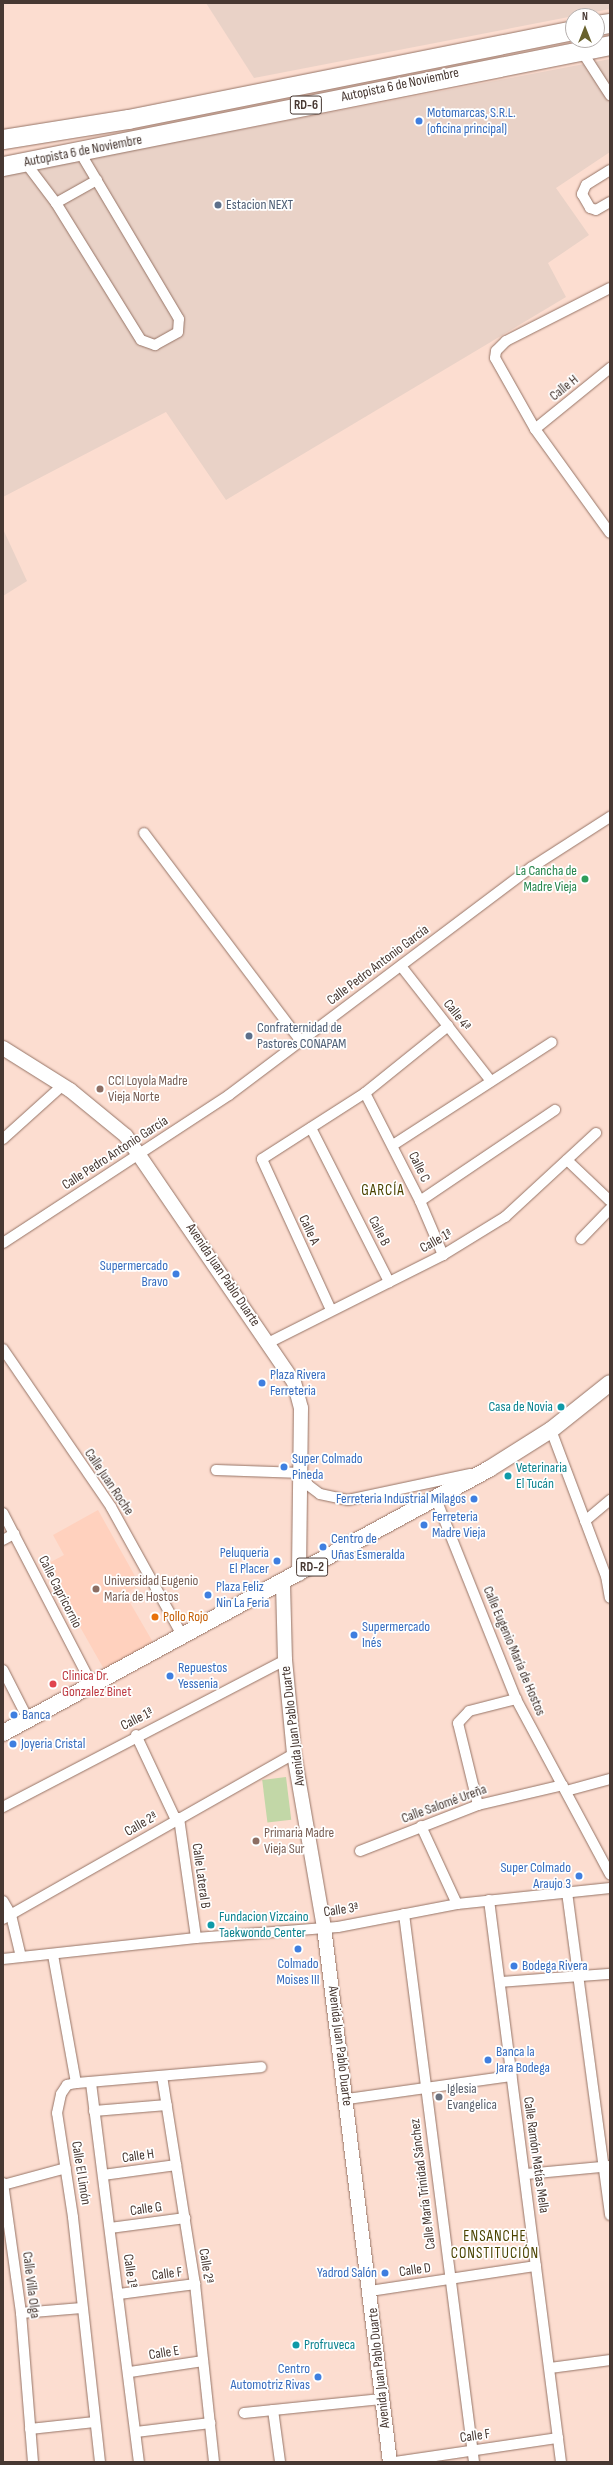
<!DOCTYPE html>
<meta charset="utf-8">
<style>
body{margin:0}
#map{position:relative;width:613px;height:2465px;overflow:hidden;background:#fcddd0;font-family:"Sofia Sans Condensed",sans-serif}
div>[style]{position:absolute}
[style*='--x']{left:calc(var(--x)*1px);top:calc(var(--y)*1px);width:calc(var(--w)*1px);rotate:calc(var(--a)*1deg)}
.industrial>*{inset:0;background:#e9d2c7}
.built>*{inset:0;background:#ffd1be}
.green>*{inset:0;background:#c2d7a7;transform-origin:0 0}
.roads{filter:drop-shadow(0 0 1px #967466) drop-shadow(0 0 1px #967466)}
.minor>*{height:10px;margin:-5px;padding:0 5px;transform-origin:5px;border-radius:5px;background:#fff}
.secondary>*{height:14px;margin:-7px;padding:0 7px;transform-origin:7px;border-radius:7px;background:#fff}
.primary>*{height:16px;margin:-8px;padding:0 8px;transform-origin:8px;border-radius:8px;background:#fff}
.motorway>*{height:19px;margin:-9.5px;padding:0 9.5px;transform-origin:9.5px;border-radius:9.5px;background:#fff}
.dots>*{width:11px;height:11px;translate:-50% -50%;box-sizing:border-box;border:2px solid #fff;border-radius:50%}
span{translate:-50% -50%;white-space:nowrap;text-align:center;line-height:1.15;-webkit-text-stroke:3.5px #fff;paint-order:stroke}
.shield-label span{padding:1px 3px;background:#fff;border:1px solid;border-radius:3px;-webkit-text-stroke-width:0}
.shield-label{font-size:13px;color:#473832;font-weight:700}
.street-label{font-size:14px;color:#473832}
.shop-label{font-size:14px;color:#366cbe}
.left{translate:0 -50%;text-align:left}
.right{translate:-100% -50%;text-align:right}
.service-label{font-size:14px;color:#4e5e75}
.leisure-label{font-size:14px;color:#27864d}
.education-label{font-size:14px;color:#785e54}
.culture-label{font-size:14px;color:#0d838f}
.food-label{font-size:14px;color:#c56008}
.health-label{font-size:14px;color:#be3a42}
.worship-label{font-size:14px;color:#5b616d}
.neighbourhood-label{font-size:15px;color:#4b4300;letter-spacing:1px}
.frame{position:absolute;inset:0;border:4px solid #473832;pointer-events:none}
.north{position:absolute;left:565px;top:8px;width:40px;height:40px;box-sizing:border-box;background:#fff;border:1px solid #b5afad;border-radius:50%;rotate:0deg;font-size:11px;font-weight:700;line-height:16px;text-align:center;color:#473832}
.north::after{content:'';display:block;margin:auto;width:14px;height:18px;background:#69622e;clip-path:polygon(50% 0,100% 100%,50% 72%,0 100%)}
</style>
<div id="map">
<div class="industrial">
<i style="clip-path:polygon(206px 3px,610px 3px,610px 9px,254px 78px)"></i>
<i style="clip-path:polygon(610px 59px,610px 152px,556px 188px,589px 235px,548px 263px,566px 297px,226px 500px,166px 412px,3px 497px,3px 175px)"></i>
<i style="clip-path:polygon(3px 529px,27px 581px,3px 596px)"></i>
</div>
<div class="built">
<i style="clip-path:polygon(98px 1510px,140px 1585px,125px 1594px,154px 1644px,105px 1671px,45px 1565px,64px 1555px,53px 1535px)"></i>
</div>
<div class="green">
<i style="left:286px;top:1777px;width:43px;height:24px;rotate:83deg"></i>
</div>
<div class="roads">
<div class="minor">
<i style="--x:581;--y:50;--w:54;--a:57.2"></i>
<i style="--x:25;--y:162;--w:51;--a:52.9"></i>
<i style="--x:56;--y:203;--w:161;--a:58.2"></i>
<i style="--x:141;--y:340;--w:15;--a:20"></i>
<i style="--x:155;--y:345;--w:26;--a:-29"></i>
<i style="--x:178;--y:332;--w:13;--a:-86"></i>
<i style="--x:179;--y:319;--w:194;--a:-120.7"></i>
<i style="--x:610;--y:170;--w:28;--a:148"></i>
<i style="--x:586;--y:185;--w:10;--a:114"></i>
<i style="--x:582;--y:194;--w:16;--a:60"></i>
<i style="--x:590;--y:208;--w:6;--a:18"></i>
<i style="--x:596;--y:210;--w:16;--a:-30"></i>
<i style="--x:56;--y:203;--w:47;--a:-29.3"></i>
<i style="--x:610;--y:288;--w:117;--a:153"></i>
<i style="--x:506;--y:341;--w:14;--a:135"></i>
<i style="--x:496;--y:351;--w:7;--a:98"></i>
<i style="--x:495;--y:358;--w:81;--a:60.6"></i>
<i style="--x:535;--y:429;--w:128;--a:54.2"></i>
<i style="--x:535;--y:429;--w:97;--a:-39.1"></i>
<i style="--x:144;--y:833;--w:261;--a:53"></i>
<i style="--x:401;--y:966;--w:146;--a:52"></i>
<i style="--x:365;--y:1093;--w:121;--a:63"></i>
<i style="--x:420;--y:1201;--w:59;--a:66.9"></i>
<i style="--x:311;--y:1128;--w:173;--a:63.1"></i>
<i style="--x:3;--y:1139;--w:81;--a:-42"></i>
<i style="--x:393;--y:1145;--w:189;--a:-32.9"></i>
<i style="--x:567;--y:1160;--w:59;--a:43.6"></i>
<i style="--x:420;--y:1201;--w:163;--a:-34"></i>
<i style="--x:581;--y:1239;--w:42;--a:-46"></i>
<i style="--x:3;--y:1243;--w:270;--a:-33.2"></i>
<i style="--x:229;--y:1095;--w:379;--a:-37"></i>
<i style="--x:532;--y:867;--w:93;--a:-32.7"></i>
<i style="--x:331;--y:1310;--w:166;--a:-114.6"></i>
<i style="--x:262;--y:1159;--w:122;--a:-32.7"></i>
<i style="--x:365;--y:1093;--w:107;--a:-38.9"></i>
<i style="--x:268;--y:1343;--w:196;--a:-26.7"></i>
<i style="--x:443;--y:1255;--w:73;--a:-31.5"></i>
<i style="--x:505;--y:1217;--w:124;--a:-42.7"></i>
<i style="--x:3;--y:1349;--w:191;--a:55.6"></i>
<i style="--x:111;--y:1507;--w:149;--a:61"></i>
<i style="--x:551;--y:1430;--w:156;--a:69.4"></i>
<i style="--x:606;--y:1576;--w:22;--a:80"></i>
<i style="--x:216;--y:1470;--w:86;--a:2"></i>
<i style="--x:302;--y:1473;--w:13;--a:63"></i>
<i style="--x:308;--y:1485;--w:15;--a:37"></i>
<i style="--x:320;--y:1494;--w:29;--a:12"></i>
<i style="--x:348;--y:1500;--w:125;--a:-12"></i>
<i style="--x:436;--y:1499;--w:215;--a:68.2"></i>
<i style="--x:516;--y:1699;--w:199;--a:61.8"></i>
<i style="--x:3;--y:1513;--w:194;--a:62.6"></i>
<i style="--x:585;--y:1521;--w:33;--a:-40"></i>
<i style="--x:3;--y:1540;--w:13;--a:-29"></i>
<i style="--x:3;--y:1670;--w:55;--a:63"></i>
<i style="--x:136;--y:1735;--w:94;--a:64.8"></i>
<i style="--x:566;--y:1791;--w:46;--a:-15.3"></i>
<i style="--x:478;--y:1805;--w:84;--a:-103.7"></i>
<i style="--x:458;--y:1723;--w:16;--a:-47"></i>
<i style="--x:469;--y:1711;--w:49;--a:-14.3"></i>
<i style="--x:3;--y:1807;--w:318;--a:-27.5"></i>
<i style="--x:179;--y:1818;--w:121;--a:81.9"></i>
<i style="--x:421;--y:1826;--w:86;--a:65.2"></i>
<i style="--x:360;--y:1851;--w:127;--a:-21.3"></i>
<i style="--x:478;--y:1805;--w:87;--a:-13.2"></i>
<i style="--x:567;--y:1892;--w:326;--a:82.4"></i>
<i style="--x:489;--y:1900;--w:567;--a:82.7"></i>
<i style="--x:3;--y:1901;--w:16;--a:60"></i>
<i style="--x:11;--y:1915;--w:43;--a:76.6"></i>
<i style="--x:404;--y:1914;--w:552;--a:82.72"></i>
<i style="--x:3;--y:1919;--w:335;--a:-29.6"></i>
<i style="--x:53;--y:1955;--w:130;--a:79.8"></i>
<i style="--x:3;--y:1959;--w:194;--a:-6.2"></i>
<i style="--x:196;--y:1938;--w:142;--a:-4.4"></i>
<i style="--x:338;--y:1927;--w:121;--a:-10.9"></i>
<i style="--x:457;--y:1904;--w:154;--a:-6"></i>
<i style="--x:500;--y:1982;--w:110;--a:-4.2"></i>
<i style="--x:162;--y:2076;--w:211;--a:81"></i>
<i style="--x:195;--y:2284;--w:179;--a:83.9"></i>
<i style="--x:91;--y:2083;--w:382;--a:82.8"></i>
<i style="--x:347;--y:2099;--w:166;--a:-8"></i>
<i style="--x:94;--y:2111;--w:73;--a:-4.7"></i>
<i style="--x:526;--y:2174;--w:84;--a:-5.4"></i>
<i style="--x:103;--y:2175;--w:74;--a:-7.8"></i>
<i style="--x:3;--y:2183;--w:131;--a:82.1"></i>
<i style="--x:21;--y:2313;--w:149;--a:85.4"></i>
<i style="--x:3;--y:2185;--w:65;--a:-15.1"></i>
<i style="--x:110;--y:2228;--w:76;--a:-7.6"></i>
<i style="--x:370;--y:2291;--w:168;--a:-8.6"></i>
<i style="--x:119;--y:2294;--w:77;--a:-7.5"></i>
<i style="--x:21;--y:2313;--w:61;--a:-4.7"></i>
<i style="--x:550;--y:2368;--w:61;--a:-7.6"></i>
<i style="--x:130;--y:2372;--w:74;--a:-8.6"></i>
<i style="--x:273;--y:2410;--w:52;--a:82.3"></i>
<i style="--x:244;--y:2413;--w:138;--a:-5.8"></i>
<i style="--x:30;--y:2429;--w:65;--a:-6.1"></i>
<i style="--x:136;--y:2432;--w:75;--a:-6.9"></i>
<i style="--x:100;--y:2462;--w:246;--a:-96.3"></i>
<i style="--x:73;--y:2217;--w:105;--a:-98.7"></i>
<i style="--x:57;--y:2113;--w:19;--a:-78"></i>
<i style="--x:61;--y:2094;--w:11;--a:-56"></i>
<i style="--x:67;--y:2085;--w:9;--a:-13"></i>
<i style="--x:76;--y:2083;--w:186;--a:-4.9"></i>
<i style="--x:395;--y:2462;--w:165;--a:-8.4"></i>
</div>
<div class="secondary">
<i style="--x:3;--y:1048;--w:79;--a:32.1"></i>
<i style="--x:70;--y:1090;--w:72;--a:39.4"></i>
<i style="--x:126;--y:1136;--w:298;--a:55.7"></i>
<i style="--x:294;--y:1382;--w:27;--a:75"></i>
<i style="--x:301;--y:1408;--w:166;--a:90.7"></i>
<i style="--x:283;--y:1584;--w:76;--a:88.5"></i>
<i style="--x:285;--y:1660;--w:94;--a:84.5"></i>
<i style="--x:294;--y:1754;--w:176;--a:80.2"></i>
<i style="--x:324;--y:1927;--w:539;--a:82.97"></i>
</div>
<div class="primary">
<i style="--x:3;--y:1733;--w:553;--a:-28.51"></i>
<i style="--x:489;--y:1469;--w:73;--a:-32.2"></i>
<i style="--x:551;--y:1430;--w:75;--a:-38.5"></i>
</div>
<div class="motorway">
<i style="--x:597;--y:25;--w:13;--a:-9"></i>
<i style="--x:3;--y:139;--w:127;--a:-9.1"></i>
<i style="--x:128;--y:119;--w:454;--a:-11.3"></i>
<i style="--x:3;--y:166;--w:619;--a:-11.27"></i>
</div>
</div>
<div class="dots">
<i style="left:419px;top:121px;background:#3f7fe0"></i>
<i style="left:218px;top:205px;background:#5c6f8a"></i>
<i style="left:585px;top:879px;background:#2e9e5b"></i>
<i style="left:249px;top:1036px;background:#5c6f8a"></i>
<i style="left:100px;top:1089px;background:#8d6e63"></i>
<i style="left:176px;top:1274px;background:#3f7fe0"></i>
<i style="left:262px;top:1383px;background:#3f7fe0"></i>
<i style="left:561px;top:1407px;background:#0f9aa8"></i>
<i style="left:284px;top:1467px;background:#3f7fe0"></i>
<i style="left:508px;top:1476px;background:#0f9aa8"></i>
<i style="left:474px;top:1499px;background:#3f7fe0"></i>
<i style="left:424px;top:1525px;background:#3f7fe0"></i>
<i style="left:323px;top:1547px;background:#3f7fe0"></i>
<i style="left:277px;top:1561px;background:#3f7fe0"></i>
<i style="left:96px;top:1589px;background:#8d6e63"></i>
<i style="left:208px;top:1595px;background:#3f7fe0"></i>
<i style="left:155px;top:1617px;background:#e8710a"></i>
<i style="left:354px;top:1635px;background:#3f7fe0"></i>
<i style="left:170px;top:1676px;background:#3f7fe0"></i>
<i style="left:53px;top:1684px;background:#e0444e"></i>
<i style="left:14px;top:1715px;background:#3f7fe0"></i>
<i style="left:13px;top:1744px;background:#3f7fe0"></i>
<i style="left:256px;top:1841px;background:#8d6e63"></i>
<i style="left:579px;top:1876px;background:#3f7fe0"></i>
<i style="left:211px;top:1925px;background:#0f9aa8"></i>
<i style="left:298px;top:1949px;background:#3f7fe0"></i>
<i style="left:514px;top:1966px;background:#3f7fe0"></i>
<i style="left:488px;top:2060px;background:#3f7fe0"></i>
<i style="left:439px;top:2097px;background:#6b7280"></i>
<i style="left:385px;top:2273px;background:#3f7fe0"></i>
<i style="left:296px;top:2345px;background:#0f9aa8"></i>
<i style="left:318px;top:2377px;background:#3f7fe0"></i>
</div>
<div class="shield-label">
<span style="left:306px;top:105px">RD-6</span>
<span style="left:312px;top:1567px">RD-2</span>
</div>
<div class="street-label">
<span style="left:400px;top:85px;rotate:-12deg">Autopista 6 de Noviembre</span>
<span style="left:83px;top:151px;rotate:-11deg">Autopista 6 de Noviembre</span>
<span style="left:564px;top:388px;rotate:-39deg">Calle H</span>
<span style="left:378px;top:965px;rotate:-37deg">Calle Pedro Antonio García</span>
<span style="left:457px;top:1015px;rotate:52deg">Calle 4ª</span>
<span style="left:115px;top:1153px;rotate:-33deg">Calle Pedro Antonio García</span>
<span style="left:419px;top:1167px;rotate:64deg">Calle C</span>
<span style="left:309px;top:1230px;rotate:65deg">Calle A</span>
<span style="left:379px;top:1231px;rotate:63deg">Calle B</span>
<span style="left:436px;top:1241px;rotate:-29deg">Calle 1ª</span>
<span style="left:223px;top:1275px;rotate:56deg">Avenida Juan Pablo Duarte</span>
<span style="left:109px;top:1482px;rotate:56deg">Calle Juan Roche</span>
<span style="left:60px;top:1592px;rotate:63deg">Calle Capricornio</span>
<span style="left:514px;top:1651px;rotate:67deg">Calle Eugenio María de Hostos</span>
<span style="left:137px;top:1719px;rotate:-27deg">Calle 1ª</span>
<span style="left:293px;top:1726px;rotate:-97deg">Avenida Juan Pablo Duarte</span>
<span style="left:444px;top:1804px;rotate:-20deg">Calle Salomé Ureña</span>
<span style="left:141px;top:1824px;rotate:-30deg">Calle 2ª</span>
<span style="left:201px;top:1876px;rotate:82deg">Calle Lateral B</span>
<span style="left:341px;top:1910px;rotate:-8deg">Calle 3ª</span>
<span style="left:340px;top:2046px;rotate:83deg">Avenida Juan Pablo Duarte</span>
<span style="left:536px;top:2155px;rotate:82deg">Calle Ramón Matías Mella</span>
<span style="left:138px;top:2156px;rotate:-8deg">Calle H</span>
<span style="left:81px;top:2173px;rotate:81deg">Calle El Limón</span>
<span style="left:423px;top:2184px;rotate:-97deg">Calle María Trinidad Sánchez</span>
<span style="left:146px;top:2209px;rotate:-8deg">Calle G</span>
<span style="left:206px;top:2266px;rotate:81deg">Calle 2ª</span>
<span style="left:415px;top:2270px;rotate:-8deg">Calle D</span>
<span style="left:130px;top:2271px;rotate:82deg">Calle 1ª</span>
<span style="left:167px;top:2274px;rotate:-7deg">Calle F</span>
<span style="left:31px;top:2285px;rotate:83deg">Calle Villa Olga</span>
<span style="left:164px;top:2353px;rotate:-9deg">Calle E</span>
<span style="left:379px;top:2368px;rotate:-96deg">Avenida Juan Pablo Duarte</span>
<span style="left:475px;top:2436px;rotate:-8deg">Calle F</span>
</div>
<div class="shop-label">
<span class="left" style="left:427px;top:121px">Motomarcas, S.R.L.<br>(oficina principal)</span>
<span class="right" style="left:168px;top:1274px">Supermercado<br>Bravo</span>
<span class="left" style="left:270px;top:1383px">Plaza Rivera<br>Ferreteria</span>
<span class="left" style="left:292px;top:1467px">Super Colmado<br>Pineda</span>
<span class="right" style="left:466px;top:1499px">Ferreteria Industrial Milagos</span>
<span class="left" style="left:432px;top:1525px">Ferreteria<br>Madre Vieja</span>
<span class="left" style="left:331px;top:1547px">Centro de<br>Uñas Esmeralda</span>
<span class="right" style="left:269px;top:1561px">Peluqueria<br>El Placer</span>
<span class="left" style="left:216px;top:1595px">Plaza Feliz<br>Nin La Feria</span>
<span class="left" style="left:362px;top:1635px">Supermercado<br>Inés</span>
<span class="left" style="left:178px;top:1676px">Repuestos<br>Yessenia</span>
<span class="left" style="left:22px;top:1715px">Banca</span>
<span class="left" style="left:21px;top:1744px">Joyeria Cristal</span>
<span class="right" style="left:571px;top:1876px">Super Colmado<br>Araujo 3</span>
<span style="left:298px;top:1972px">Colmado<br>Moises III</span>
<span class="left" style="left:522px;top:1966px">Bodega Rivera</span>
<span class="left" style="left:496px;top:2060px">Banca la<br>Jara Bodega</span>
<span class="right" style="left:377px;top:2273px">Yadrod Salón</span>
<span class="right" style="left:310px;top:2377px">Centro<br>Automotriz Rivas</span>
</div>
<div class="service-label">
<span class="left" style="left:226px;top:205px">Estacion NEXT</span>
<span class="left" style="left:257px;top:1036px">Confraternidad de<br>Pastores CONAPAM</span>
</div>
<div class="leisure-label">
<span class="right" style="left:577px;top:879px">La Cancha de<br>Madre Vieja</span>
</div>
<div class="education-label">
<span class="left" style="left:108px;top:1089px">CCI Loyola Madre<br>Vieja Norte</span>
<span class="left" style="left:104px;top:1589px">Universidad Eugenio<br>María de Hostos</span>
<span class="left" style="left:264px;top:1841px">Primaria Madre<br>Vieja Sur</span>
</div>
<div class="culture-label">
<span class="right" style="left:553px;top:1407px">Casa de Novia</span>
<span class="left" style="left:516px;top:1476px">Veterinaria<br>El Tucán</span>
<span class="left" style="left:219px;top:1925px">Fundacion Vizcaino<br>Taekwondo Center</span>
<span class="left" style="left:304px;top:2345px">Profruveca</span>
</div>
<div class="food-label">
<span class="left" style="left:163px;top:1617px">Pollo Rojo</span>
</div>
<div class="health-label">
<span class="left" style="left:62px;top:1684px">Clinica Dr.<br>Gonzalez Binet</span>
</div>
<div class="worship-label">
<span class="left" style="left:447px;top:2097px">Iglesia<br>Evangelica</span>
</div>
<div class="neighbourhood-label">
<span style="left:383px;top:1191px">GARCÍA</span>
<span style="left:495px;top:2245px">ENSANCHE<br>CONSTITUCIÓN</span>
</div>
<div class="frame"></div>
<div class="north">N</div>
</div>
